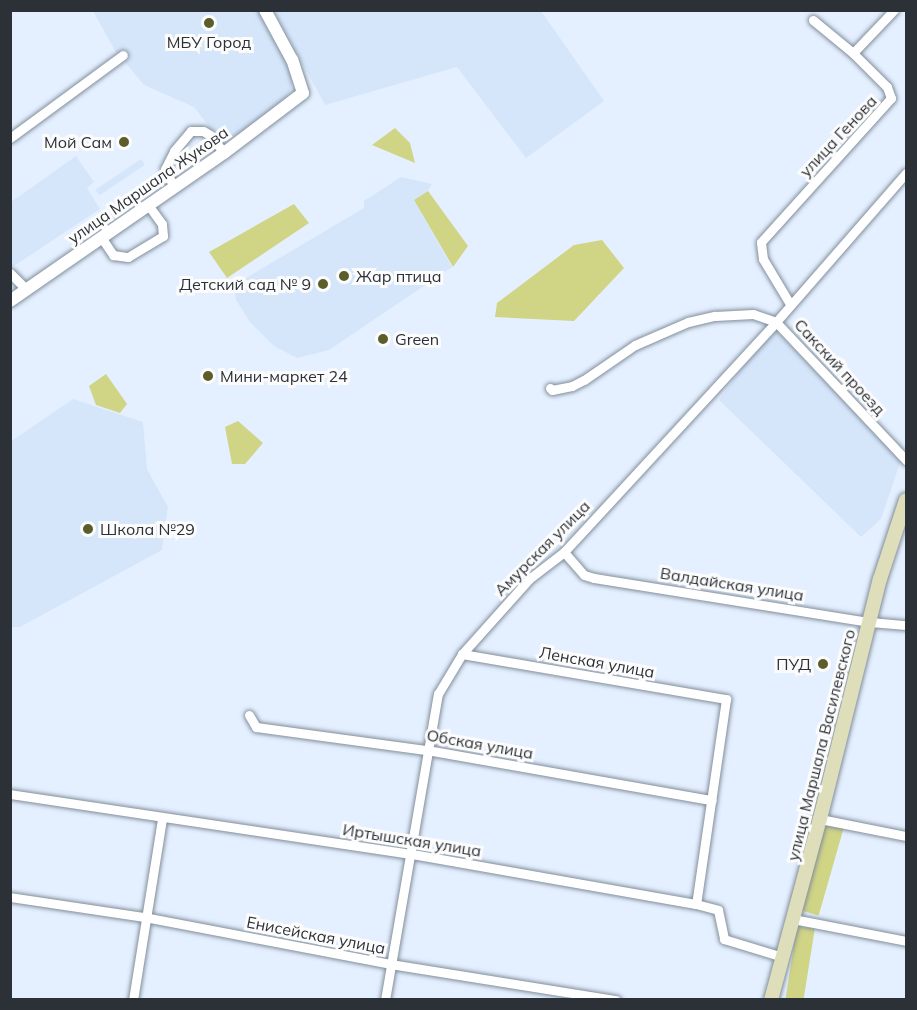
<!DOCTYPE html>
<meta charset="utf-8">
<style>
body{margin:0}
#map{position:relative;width:917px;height:1010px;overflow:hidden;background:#e4f0ff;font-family:Mulish,sans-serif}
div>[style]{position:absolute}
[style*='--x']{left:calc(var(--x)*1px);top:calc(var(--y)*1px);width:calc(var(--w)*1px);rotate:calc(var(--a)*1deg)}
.built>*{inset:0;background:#d5e6fb;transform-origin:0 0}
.green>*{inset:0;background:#d0d485;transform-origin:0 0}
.roads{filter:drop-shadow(0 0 2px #828e9b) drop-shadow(0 0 2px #828e9b)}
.minor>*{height:9px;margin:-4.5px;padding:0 4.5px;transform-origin:4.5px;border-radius:4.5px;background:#fff}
.tertiary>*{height:12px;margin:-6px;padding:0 6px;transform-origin:6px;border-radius:6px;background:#fff}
.secondary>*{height:14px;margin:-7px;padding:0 7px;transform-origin:7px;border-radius:7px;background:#dedfba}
.dots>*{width:16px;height:16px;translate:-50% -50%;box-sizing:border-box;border:3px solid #fcfcfc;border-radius:50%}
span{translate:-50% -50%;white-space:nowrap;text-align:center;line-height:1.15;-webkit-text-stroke:6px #fcfcfc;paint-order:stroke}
.poi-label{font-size:16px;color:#2c3137}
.right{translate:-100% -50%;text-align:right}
.left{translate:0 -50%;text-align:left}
.street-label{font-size:16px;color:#2c3137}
.frame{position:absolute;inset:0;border:12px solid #2c3137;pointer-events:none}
</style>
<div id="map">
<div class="built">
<i style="clip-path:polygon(93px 11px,257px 11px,287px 61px,292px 80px,290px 92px,283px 101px,223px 145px,194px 107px,144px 85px,114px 49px)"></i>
<i style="clip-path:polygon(274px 11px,541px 11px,604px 101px,526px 158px,457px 67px,325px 105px)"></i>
<i style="clip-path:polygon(76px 156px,94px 182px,87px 188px,100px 209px,11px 268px,11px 202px)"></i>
<i style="left:141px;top:159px;width:7px;height:55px;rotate:56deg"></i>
<i style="clip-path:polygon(401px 177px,432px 184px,428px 191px,414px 200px,452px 267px,329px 350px,297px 358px,274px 346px,250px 322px,236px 300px,234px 285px,364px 208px,364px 201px)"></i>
<i style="clip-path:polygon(774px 329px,901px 460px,881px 519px,861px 537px,719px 400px,767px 334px)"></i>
<i style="clip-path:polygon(73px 399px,143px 422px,147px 469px,168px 507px,162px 550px,20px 627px,11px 627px,10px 442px)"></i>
</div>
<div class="green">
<i style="clip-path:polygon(395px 128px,410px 143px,415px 163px,372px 145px)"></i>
<i style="clip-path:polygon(428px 191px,468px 246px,453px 267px,414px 200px)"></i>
<i style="clip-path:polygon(294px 204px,309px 223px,227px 278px,209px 252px)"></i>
<i style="clip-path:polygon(602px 240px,624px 268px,574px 321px,495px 317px,497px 303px,574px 245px)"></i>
<i style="clip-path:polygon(106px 374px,127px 404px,120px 413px,96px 405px,89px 386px)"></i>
<i style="clip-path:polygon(238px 421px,263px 443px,245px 464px,232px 464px,225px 427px)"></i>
<i style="left:844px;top:827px;width:92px;height:19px;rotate:106deg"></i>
<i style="left:797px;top:926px;width:18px;height:77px;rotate:9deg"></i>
</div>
<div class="roads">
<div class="minor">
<i style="--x:853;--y:53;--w:59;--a:-46.4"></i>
<i style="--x:10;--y:138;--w:140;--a:-36.3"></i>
<i style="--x:174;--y:187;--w:20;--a:-117"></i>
<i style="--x:165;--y:169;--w:20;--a:-63"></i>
<i style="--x:174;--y:151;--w:26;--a:-50"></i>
<i style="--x:191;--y:131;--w:12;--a:0"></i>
<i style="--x:203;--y:131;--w:8;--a:30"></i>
<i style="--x:210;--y:135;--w:23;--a:52"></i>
<i style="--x:101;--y:237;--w:22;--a:56"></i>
<i style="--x:113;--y:255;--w:15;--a:8"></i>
<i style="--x:128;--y:257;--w:41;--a:-31"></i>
<i style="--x:163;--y:236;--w:12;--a:-95"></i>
<i style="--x:162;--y:224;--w:24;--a:-126"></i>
<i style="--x:10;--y:273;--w:24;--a:45"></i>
<i style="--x:790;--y:304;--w:52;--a:-121"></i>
<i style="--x:763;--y:259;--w:17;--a:-97"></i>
<i style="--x:761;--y:242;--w:194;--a:-47.9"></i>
<i style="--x:891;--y:98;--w:12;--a:-110"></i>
<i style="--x:887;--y:87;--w:48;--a:-135"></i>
<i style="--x:853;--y:53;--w:52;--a:-140.5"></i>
<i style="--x:550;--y:388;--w:3;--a:45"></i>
<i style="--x:552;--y:390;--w:20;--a:-11"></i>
<i style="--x:572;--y:386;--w:13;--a:-27"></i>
<i style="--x:584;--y:380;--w:62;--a:-34.5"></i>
<i style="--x:635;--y:345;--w:58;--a:-23.5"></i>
<i style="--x:688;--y:322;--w:28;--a:-13"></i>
<i style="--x:715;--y:316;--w:38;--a:-3"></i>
<i style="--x:753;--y:314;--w:24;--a:19"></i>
<i style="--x:776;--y:322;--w:190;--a:46.7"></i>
<i style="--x:564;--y:552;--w:30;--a:49"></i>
<i style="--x:584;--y:575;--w:10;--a:17"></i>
<i style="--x:594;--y:578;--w:279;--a:9.1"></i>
<i style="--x:870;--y:622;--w:36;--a:5"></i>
<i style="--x:462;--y:654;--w:268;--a:9.7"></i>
<i style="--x:726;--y:699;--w:207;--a:98.3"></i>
<i style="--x:249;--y:715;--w:14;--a:60"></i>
<i style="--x:256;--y:727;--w:173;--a:7.7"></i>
<i style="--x:427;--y:750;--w:289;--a:10"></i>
<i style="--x:10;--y:794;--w:406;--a:8.5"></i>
<i style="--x:412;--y:854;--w:288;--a:10"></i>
<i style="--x:696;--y:904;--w:23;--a:15"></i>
<i style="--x:718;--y:910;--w:30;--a:78"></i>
<i style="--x:724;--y:939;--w:62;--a:17"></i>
<i style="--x:820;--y:819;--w:88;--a:11.2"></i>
<i style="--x:10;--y:897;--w:135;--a:8.5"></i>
<i style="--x:144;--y:917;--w:250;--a:10.8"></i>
<i style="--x:390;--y:964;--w:229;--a:9.1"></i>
<i style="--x:793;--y:919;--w:115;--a:11"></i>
<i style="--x:133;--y:1000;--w:184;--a:-80.9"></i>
<i style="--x:385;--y:1000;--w:311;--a:-80.2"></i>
<i style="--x:438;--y:694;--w:47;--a:-59"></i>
<i style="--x:462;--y:654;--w:101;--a:-48.2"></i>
<i style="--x:529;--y:579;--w:44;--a:-37.6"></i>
<i style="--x:564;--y:552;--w:313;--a:-47.3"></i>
<i style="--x:776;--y:322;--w:198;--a:-48.9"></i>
</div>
<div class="tertiary">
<i style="--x:10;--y:301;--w:260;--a:-34.7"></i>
<i style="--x:224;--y:153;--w:99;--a:-37.2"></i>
<i style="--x:303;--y:93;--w:35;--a:-108"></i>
<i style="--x:292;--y:60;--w:57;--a:-118.4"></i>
</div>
<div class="secondary">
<i style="--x:771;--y:1000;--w:188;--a:-74.9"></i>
<i style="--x:820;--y:819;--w:247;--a:-76"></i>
<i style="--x:880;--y:579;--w:83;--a:-71.8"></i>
</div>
</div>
<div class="dots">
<i style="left:209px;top:23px;background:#5b5d2a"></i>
<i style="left:124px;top:142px;background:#5b5d2a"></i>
<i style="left:344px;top:276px;background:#5b5d2a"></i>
<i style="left:323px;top:284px;background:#5b5d2a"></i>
<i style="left:383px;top:339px;background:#5b5d2a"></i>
<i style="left:208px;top:376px;background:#5b5d2a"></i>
<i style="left:88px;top:529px;background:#5b5d2a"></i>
<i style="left:823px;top:664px;background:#5b5d2a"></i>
</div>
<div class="poi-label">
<span style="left:209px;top:42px">МБУ Город</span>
<span class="right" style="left:112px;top:142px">Мой Сам</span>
<span class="left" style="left:356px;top:276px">Жар птица</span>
<span class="right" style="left:311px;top:284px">Детский сад № 9</span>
<span class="left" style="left:395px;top:339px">Green</span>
<span class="left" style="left:220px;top:376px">Мини-маркет 24</span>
<span class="left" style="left:100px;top:529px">Школа №29</span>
<span class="right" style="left:811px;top:664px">ПУД</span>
</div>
<div class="street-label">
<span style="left:838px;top:136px;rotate:-47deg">улица Генова</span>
<span style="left:148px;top:185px;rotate:-35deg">улица Маршала Жукова</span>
<span style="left:840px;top:367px;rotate:47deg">Сакский проезд</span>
<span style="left:542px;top:548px;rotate:-45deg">Амурская улица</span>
<span style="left:732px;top:584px;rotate:9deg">Валдайская улица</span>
<span style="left:597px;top:662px;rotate:10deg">Ленская улица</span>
<span style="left:480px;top:744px;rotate:10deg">Обская улица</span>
<span style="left:821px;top:745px;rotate:-76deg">улица Маршала Василевского</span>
<span style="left:412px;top:840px;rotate:9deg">Иртышская улица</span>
<span style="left:316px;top:935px;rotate:11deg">Енисейская улица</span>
</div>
<div class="frame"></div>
</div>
